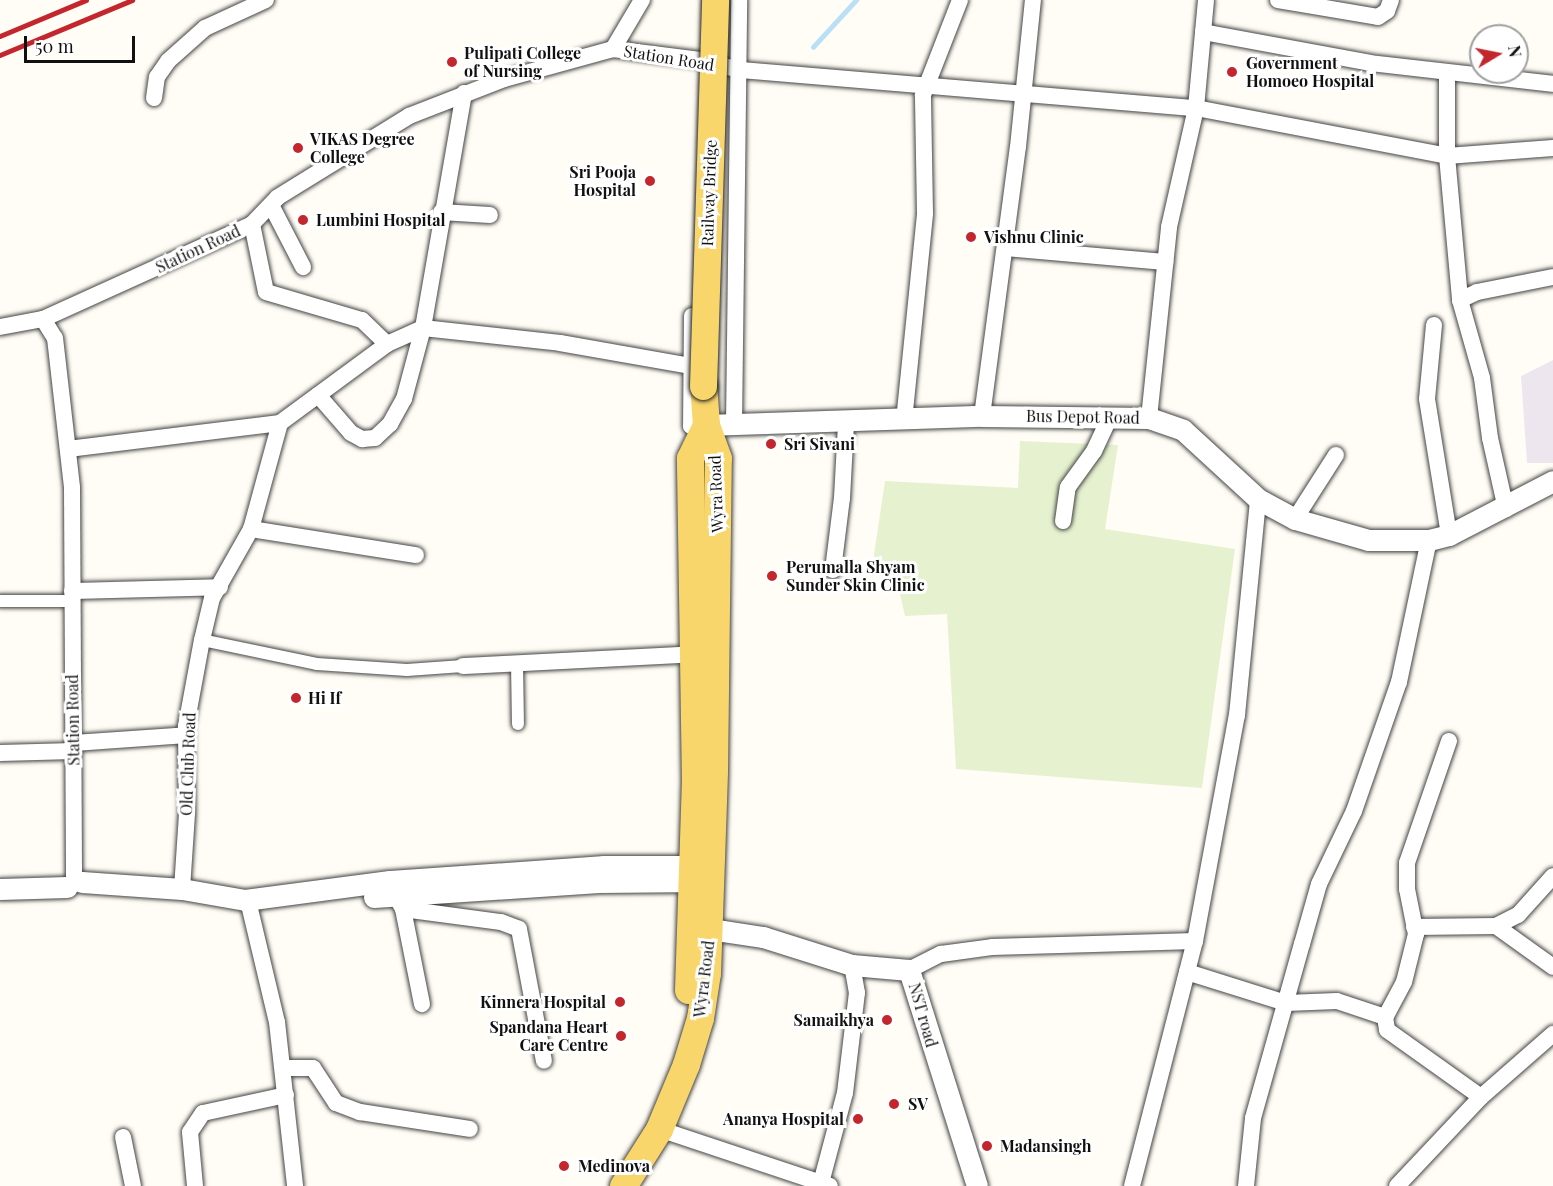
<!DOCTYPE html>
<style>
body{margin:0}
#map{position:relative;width:1553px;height:1186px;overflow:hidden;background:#fffdf5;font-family:"Playfair Display",serif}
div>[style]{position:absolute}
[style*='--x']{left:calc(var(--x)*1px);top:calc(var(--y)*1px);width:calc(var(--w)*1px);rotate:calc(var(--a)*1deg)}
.industrial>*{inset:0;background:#eee6ef}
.pitch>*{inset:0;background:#e6f2cf}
.stream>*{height:4.5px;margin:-2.25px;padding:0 2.25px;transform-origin:2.25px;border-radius:2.25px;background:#b9e0f7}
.roads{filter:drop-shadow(0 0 2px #444) drop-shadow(0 0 2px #444)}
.pedestrian>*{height:12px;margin:-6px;padding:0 6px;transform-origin:6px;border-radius:6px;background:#fff}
.minor>*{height:16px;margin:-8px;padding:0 8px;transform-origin:8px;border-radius:8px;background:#fff}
.tertiary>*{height:21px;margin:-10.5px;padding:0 10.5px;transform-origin:10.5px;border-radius:10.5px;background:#fff}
.primary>*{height:27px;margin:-13.5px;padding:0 13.5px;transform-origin:13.5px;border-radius:13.5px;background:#f9d66b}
.rail>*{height:4.5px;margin:-2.25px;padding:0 2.25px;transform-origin:2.25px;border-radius:2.25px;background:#c4262e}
.bridges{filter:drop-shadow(0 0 2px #222) drop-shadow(0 0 2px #222)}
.primary-bridge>*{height:27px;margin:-13.5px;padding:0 13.5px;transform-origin:13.5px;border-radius:13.5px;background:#f9d66b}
.dots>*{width:16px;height:16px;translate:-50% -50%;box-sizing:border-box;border:3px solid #fff;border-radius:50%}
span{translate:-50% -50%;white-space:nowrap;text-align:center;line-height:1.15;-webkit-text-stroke:6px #fff;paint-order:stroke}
.poi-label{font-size:16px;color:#111;font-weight:700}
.left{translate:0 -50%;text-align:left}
.right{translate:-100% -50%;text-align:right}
.street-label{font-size:16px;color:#111}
.north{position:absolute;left:1469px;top:24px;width:60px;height:60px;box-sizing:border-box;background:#fff;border:2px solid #a0a0a0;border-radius:50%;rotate:80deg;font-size:16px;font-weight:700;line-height:24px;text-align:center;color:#111}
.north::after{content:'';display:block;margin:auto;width:21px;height:27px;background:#c4262e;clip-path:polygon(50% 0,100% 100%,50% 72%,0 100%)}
.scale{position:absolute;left:24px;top:36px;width:111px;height:27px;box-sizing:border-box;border:3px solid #111;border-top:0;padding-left:8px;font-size:18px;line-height:21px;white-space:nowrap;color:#111;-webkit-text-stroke:4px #fff;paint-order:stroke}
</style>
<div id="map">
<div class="industrial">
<i style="clip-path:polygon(1553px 360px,1553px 463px,1527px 463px,1521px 376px)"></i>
</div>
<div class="pitch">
<i style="clip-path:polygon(1020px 441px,1118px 445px,1105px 529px,1235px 549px,1202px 788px,956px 769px,947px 614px,905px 616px,895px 572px,871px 575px,885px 481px,1018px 488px)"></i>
</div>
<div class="stream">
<i style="--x:813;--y:47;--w:64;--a:-47.5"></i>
</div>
<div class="roads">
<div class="pedestrian">
<i style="--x:0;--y:601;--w:71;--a:0"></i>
<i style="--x:202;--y:640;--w:117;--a:11.8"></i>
<i style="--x:317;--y:664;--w:90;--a:3.8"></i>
<i style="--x:407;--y:670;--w:56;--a:-4.1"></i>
<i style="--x:517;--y:663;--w:61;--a:89.1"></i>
</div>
<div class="minor">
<i style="--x:1278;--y:0;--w:101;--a:9.6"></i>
<i style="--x:1378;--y:17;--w:11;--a:-34"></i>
<i style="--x:1387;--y:11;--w:12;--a:-70"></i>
<i style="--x:1203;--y:32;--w:170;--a:10.5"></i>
<i style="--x:1370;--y:63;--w:184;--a:6.5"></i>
<i style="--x:613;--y:49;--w:57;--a:-59.4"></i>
<i style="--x:1447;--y:74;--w:82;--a:90"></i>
<i style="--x:1447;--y:156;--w:145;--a:84.8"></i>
<i style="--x:1460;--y:300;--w:81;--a:74.2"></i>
<i style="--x:1482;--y:378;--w:61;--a:82.4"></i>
<i style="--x:1490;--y:438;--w:73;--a:77.3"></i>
<i style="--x:464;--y:93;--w:239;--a:99.9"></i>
<i style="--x:423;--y:328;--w:138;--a:6.2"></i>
<i style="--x:560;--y:343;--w:132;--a:10"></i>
<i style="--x:154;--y:98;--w:21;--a:-82"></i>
<i style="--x:157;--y:77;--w:19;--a:-55"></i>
<i style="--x:168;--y:61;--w:50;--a:-41.7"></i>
<i style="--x:205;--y:28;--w:67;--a:-24.7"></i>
<i style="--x:271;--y:205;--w:70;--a:62.7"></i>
<i style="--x:441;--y:212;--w:49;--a:3.5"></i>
<i style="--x:252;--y:224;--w:69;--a:78.4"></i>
<i style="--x:266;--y:292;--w:100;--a:16.3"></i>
<i style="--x:362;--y:320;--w:35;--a:44"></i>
<i style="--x:1005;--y:248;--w:161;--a:5"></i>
<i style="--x:1460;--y:300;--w:19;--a:-25"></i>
<i style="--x:1477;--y:292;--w:77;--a:-11.2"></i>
<i style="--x:692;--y:316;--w:110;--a:90.5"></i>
<i style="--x:691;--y:426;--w:15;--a:-4"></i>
<i style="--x:43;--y:319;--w:22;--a:58"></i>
<i style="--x:55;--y:338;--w:151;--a:83.5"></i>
<i style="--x:72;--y:488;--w:390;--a:89.7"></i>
<i style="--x:1434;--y:325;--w:74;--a:95.4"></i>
<i style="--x:1427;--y:399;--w:138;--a:80.8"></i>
<i style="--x:0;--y:327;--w:44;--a:-10.5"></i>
<i style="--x:43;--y:319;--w:230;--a:-24.4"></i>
<i style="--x:252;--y:224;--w:37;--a:-46"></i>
<i style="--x:278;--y:197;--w:154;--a:-31.7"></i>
<i style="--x:409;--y:116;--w:102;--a:-21.3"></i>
<i style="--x:504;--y:79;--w:113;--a:-15.4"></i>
<i style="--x:613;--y:49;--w:88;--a:7.2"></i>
<i style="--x:700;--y:60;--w:41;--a:14"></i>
<i style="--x:740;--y:70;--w:458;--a:4.8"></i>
<i style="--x:1196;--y:108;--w:256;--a:10.8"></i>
<i style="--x:1447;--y:156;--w:106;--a:-4.3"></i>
<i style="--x:318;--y:395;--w:50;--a:49"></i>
<i style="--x:351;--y:433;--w:13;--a:29"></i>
<i style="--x:362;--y:439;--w:13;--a:-4"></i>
<i style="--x:375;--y:438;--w:21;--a:-43"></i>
<i style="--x:390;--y:424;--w:29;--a:-61"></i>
<i style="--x:404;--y:399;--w:73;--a:-75"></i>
<i style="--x:982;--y:416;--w:271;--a:-82.4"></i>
<i style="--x:1018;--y:147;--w:148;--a:-84.2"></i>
<i style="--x:1149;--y:418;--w:192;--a:-84"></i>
<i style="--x:1169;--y:227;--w:122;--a:-77.2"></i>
<i style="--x:1196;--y:108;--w:108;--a:-84.7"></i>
<i style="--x:904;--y:421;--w:209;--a:-84.2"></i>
<i style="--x:925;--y:213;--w:118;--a:-91"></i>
<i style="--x:923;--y:95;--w:102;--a:-68.7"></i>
<i style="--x:734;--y:425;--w:425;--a:-89.3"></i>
<i style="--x:68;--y:449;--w:214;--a:-7"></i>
<i style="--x:1295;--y:519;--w:76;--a:-57.4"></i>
<i style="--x:1063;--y:521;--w:34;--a:-82"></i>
<i style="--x:1068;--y:487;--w:44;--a:-54.2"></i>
<i style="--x:1094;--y:451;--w:38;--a:-65"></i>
<i style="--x:251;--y:529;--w:167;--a:9"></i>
<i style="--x:833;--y:570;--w:73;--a:-82.9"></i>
<i style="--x:842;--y:498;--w:75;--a:-86.9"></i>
<i style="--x:72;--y:591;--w:148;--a:-1.5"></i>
<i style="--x:463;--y:666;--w:238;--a:-2.9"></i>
<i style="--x:1449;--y:741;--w:129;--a:109"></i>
<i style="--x:1407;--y:863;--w:26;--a:90"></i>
<i style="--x:1407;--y:889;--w:46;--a:78.7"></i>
<i style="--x:1416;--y:934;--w:49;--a:104"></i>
<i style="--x:1404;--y:982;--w:40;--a:118"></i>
<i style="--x:1385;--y:1017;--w:13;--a:81"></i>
<i style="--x:1387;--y:1030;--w:115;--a:35.5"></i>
<i style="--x:74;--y:743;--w:113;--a:-4"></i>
<i style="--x:0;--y:753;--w:74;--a:-1.5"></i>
<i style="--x:182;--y:889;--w:76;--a:-86.2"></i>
<i style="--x:187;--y:813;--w:87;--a:-90.7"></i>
<i style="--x:186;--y:726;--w:87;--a:-79.5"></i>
<i style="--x:202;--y:640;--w:43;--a:-76.6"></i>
<i style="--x:212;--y:598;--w:79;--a:-60.5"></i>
<i style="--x:251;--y:529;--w:110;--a:-74.7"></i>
<i style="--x:280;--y:423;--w:133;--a:-36.4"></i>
<i style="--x:387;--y:344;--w:39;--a:-24"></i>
<i style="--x:395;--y:895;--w:16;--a:60"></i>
<i style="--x:403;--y:909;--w:99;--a:7.6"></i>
<i style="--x:501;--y:922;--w:19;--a:21"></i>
<i style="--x:519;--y:929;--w:134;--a:79.3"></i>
<i style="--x:250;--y:909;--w:116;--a:76.6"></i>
<i style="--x:277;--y:1022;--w:165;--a:83.7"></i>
<i style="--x:403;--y:909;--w:97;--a:78.7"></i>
<i style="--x:1496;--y:926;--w:25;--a:-27"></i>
<i style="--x:1518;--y:915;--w:52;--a:-48.1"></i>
<i style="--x:1414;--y:927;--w:82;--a:-0.7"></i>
<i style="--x:1496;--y:926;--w:70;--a:35.7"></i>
<i style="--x:909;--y:970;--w:36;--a:-27"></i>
<i style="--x:941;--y:954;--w:51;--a:-7.8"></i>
<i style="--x:992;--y:947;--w:203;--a:-1.7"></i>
<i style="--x:1187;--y:972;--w:104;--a:17.4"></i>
<i style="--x:1286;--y:1003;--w:51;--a:-2.2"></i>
<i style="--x:1337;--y:1001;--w:51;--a:18.4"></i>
<i style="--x:284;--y:1068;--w:29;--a:0"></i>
<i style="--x:313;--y:1068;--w:42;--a:56.7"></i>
<i style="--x:336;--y:1103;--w:26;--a:21"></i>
<i style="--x:360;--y:1112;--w:111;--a:8.8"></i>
<i style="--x:659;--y:1129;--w:180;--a:18.4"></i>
<i style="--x:123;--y:1137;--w:50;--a:78.5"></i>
<i style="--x:821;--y:1183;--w:93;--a:-75.1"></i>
<i style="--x:845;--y:1093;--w:101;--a:-83.2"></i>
<i style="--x:857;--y:993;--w:28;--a:-100"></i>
<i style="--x:195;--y:1186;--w:54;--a:-95.3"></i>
<i style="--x:190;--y:1132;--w:23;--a:-56"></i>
<i style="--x:203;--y:1113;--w:85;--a:-12.2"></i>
<i style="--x:1132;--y:1186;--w:253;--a:-75.6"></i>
<i style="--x:1195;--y:941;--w:230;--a:-79.5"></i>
<i style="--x:1237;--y:715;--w:217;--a:-84.4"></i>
<i style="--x:1246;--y:1186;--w:68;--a:-84.1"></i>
<i style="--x:1253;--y:1118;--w:181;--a:-74.3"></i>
<i style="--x:1302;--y:944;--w:62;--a:-74.2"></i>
<i style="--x:1319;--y:884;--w:81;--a:-64.4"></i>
<i style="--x:1354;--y:811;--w:137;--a:-70.8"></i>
<i style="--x:1399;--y:682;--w:145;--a:-78.1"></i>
<i style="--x:1397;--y:1186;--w:122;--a:-46.7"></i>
<i style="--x:1481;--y:1097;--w:96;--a:-41.2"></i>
</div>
<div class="tertiary">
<i style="--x:706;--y:425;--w:276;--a:-1.9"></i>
<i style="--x:982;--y:416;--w:167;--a:0.7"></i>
<i style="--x:1149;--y:418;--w:36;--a:19"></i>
<i style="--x:1183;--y:430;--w:102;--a:42.6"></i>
<i style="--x:1258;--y:499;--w:42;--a:28.4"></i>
<i style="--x:1295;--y:519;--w:76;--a:16"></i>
<i style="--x:1368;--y:540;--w:61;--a:0"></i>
<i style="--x:1429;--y:540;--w:21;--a:-14"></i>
<i style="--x:1449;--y:535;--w:117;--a:-27.4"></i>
<i style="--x:82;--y:882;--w:100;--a:4"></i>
<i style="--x:182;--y:889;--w:64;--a:9.9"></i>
<i style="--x:245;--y:900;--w:146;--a:-7.5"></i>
<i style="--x:390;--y:881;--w:215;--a:-4"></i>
<i style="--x:604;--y:866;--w:101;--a:0"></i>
<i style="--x:0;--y:889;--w:67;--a:-1.7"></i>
<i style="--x:374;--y:897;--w:225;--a:-3.8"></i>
<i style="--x:598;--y:882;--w:107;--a:-0.5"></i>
<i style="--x:710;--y:929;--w:54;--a:8.6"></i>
<i style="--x:763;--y:937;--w:93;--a:17.5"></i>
<i style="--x:852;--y:965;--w:57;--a:5"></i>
<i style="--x:909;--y:970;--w:226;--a:72.5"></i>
</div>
<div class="primary">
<i style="--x:688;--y:990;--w:207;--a:-88.1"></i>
<i style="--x:695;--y:783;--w:325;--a:-90.9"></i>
<i style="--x:690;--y:458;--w:37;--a:-64"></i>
<i style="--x:623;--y:1186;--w:67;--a:-57.7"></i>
<i style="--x:659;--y:1129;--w:70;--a:-67.4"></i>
<i style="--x:686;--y:1064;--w:48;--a:-73.1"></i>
<i style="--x:700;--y:1018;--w:46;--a:-81.2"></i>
<i style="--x:707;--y:973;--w:202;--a:-88"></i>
<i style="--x:714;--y:771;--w:313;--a:-89.3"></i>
<i style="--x:718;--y:458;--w:35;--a:-110"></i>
<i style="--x:706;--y:425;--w:39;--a:-94"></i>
</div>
</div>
<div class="rail">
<i style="--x:0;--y:36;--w:93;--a:-22.7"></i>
<i style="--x:0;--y:55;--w:143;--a:-22.6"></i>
</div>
<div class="bridges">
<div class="primary-bridge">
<i style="--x:703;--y:386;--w:386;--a:-88.2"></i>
</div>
</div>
<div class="dots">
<i style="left:452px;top:62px;background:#c4262e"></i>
<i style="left:1232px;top:72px;background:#c4262e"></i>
<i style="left:298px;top:148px;background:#c4262e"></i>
<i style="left:650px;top:181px;background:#c4262e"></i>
<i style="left:303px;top:220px;background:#c4262e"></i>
<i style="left:971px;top:237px;background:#c4262e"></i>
<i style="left:771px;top:444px;background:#c4262e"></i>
<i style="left:772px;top:576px;background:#c4262e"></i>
<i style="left:296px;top:698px;background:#c4262e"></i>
<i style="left:620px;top:1002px;background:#c4262e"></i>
<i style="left:887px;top:1020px;background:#c4262e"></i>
<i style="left:621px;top:1036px;background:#c4262e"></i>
<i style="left:894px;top:1104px;background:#c4262e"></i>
<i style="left:858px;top:1119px;background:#c4262e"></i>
<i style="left:987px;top:1146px;background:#c4262e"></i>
<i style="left:564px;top:1166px;background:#c4262e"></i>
</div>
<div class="poi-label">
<span class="left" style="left:464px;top:62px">Pulipati College<br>of Nursing</span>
<span class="left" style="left:1246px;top:72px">Government<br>Homoeo Hospital</span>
<span class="left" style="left:310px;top:148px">VIKAS Degree<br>College</span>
<span class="right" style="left:636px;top:181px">Sri Pooja<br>Hospital</span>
<span class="left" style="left:316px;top:220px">Lumbini Hospital</span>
<span class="left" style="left:984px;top:237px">Vishnu Clinic</span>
<span class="left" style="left:784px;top:444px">Sri Sivani</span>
<span class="left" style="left:786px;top:576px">Perumalla Shyam<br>Sunder Skin Clinic</span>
<span class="left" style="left:308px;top:698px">Hi If</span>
<span class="right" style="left:606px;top:1002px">Kinnera Hospital</span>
<span class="right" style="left:874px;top:1020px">Samaikhya</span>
<span class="right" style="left:608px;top:1036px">Spandana Heart<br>Care Centre</span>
<span class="left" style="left:908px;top:1104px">SV</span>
<span class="right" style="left:844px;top:1119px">Ananya Hospital</span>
<span class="left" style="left:1000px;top:1146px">Madansingh</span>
<span class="left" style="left:578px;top:1166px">Medinova</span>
</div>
<div class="street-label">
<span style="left:669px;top:58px;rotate:9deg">Station Road</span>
<span style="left:709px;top:193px;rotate:-88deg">Railway Bridge</span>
<span style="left:198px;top:249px;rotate:-25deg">Station Road</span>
<span style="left:1083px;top:417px;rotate:1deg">Bus Depot Road</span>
<span style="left:716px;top:494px;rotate:-92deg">Wyra Road</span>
<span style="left:73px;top:720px;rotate:-91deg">Station Road</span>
<span style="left:188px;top:764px;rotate:-88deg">Old Club Road</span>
<span style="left:704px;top:979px;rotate:-83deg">Wyra Road</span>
<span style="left:923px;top:1015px;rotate:74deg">NST road</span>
</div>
<div class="north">N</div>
<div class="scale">50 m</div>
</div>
